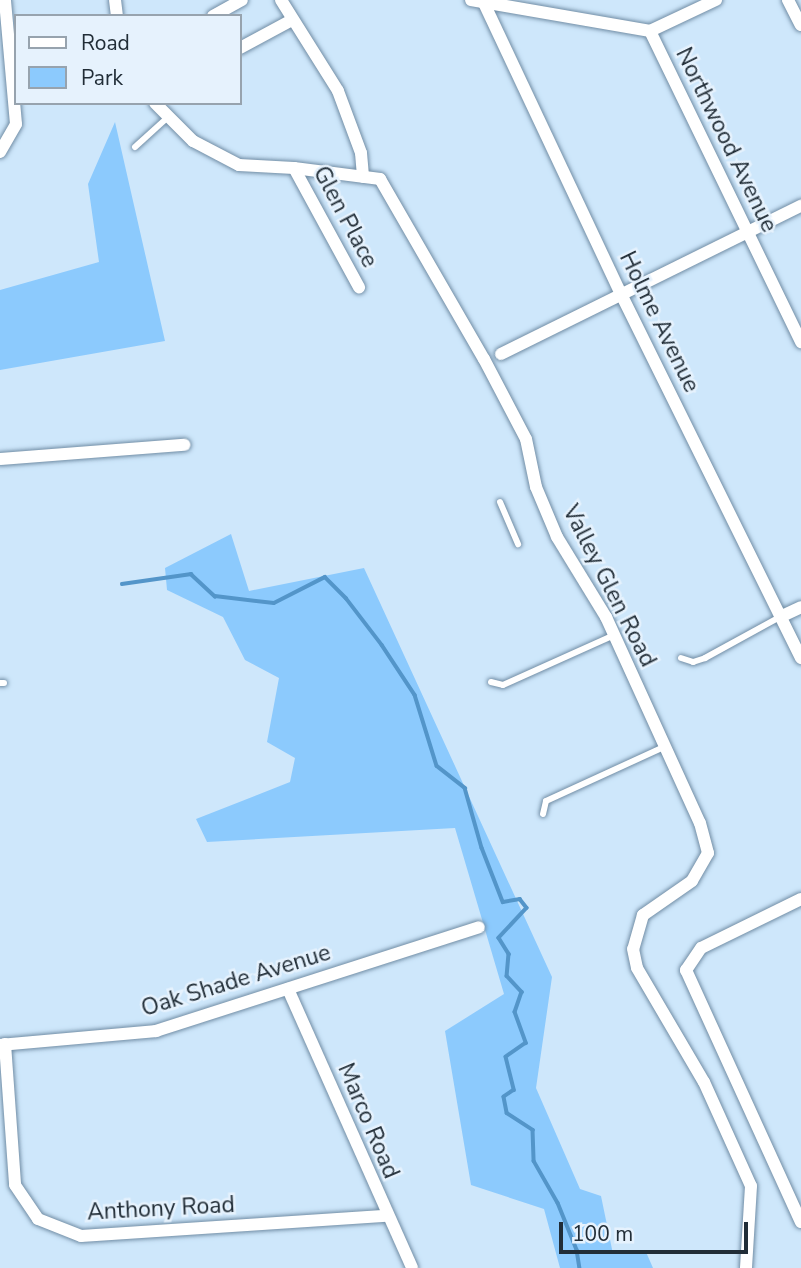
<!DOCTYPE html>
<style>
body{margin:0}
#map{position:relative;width:801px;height:1268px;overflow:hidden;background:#cee7fb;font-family:"Nunito Sans",sans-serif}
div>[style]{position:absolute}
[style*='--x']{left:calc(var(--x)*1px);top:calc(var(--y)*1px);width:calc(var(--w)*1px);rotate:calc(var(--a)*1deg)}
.green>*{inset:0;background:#8ccafd}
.stream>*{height:3.5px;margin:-1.75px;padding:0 1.75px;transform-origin:1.75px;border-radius:1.75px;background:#5395c9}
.roads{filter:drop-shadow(0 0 2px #718da5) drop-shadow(0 0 2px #718da5)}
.service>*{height:6px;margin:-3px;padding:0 3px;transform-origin:3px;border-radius:3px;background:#fff}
.minor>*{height:12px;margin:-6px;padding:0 6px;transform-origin:6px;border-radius:6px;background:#fff}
span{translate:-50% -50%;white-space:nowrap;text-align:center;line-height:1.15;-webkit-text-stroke:5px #e6f2fd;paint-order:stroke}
.street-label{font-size:23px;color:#212d37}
.legend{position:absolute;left:14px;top:14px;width:228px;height:91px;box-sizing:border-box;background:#e6f2fd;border:2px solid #97a3ae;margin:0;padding:9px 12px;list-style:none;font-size:21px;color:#212d37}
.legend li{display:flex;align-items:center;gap:14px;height:35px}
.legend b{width:35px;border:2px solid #97a3ae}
.scale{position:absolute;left:559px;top:1222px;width:189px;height:32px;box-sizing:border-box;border:4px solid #212d37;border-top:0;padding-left:9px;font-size:21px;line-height:24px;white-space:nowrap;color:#212d37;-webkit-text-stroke:5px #e6f2fd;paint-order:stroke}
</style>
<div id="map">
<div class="green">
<div style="clip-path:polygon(115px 122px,165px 341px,0 370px,0 290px,99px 262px,88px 184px)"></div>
<div style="clip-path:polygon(231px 534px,249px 591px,364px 568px,552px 977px,536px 1088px,580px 1189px,601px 1196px,613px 1254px,646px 1252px,653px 1268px,560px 1268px,544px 1209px,471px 1185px,445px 1031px,504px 994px,455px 828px,207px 842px,196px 819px,290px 782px,295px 758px,267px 742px,279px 678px,245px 660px,223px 617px,167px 590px,165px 568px)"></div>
</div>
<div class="stream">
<div style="--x:122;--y:584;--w:70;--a:-8.2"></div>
<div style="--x:191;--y:574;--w:33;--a:43"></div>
<div style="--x:215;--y:596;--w:59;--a:6.8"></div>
<div style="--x:274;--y:603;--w:57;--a:-27"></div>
<div style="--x:325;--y:577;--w:30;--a:45"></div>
<div style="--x:346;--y:598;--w:59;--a:52.5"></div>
<div style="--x:382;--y:645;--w:60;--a:56.6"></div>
<div style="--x:415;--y:695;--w:74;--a:72.8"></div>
<div style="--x:437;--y:766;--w:36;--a:38"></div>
<div style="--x:465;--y:788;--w:62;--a:74.2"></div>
<div style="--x:482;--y:848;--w:58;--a:68.7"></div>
<div style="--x:503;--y:902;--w:17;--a:-10"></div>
<div style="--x:520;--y:899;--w:11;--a:52"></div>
<div style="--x:527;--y:908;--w:41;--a:133"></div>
<div style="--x:499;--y:938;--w:19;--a:58"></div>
<div style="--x:509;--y:954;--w:22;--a:95"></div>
<div style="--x:507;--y:976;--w:22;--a:47"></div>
<div style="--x:522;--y:992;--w:21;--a:109"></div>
<div style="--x:515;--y:1012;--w:33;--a:70"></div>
<div style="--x:526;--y:1043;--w:24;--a:145"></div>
<div style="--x:506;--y:1057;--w:34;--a:76"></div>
<div style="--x:514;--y:1090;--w:12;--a:145"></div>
<div style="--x:504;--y:1097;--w:16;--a:79"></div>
<div style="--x:507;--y:1113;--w:31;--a:33"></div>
<div style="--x:533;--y:1130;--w:31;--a:88"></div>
<div style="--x:534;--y:1161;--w:48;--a:60.3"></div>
<div style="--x:558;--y:1203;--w:51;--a:68"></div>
<div style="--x:577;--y:1250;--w:18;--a:81"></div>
</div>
<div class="roads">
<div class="service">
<div style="--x:135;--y:147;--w:43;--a:-42.2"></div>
<div style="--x:500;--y:502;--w:46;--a:66.8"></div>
<div style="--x:681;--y:658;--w:13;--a:18"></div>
<div style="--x:693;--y:662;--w:13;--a:-18"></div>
<div style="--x:705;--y:658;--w:85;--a:-28.7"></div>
<div style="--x:491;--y:682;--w:12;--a:14"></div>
<div style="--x:503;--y:685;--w:122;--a:-24.2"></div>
<div style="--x:0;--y:683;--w:4;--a:0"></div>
<div style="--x:543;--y:814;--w:13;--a:-77"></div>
<div style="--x:546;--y:801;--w:132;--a:-24.6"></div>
</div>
<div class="minor">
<div style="--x:115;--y:0;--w:16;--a:83"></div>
<div style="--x:281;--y:0;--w:107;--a:57.9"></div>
<div style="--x:338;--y:91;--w:66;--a:69.6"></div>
<div style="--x:361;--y:153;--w:24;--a:85"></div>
<div style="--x:471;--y:0;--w:182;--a:9.8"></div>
<div style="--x:650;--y:31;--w:73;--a:-25.2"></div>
<div style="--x:788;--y:0;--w:28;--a:63"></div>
<div style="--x:484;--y:3;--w:324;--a:64.8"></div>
<div style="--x:622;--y:296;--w:404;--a:63.7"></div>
<div style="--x:213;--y:16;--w:33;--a:-29"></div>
<div style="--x:650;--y:31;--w:346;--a:64.1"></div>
<div style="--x:240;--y:48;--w:59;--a:-28.3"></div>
<div style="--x:155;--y:103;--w:54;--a:45"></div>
<div style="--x:193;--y:141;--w:52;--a:27.6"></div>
<div style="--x:239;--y:165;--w:55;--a:3.1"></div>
<div style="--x:294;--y:168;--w:87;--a:7.3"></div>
<div style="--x:380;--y:179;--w:208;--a:60"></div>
<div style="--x:484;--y:359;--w:90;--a:62.3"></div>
<div style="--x:526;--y:439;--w:49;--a:78.2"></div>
<div style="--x:536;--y:487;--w:54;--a:67.2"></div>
<div style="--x:557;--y:537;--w:94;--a:58.5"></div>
<div style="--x:606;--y:617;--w:226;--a:65.5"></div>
<div style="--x:700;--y:823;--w:31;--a:75"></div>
<div style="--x:708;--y:853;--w:32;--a:120"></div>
<div style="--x:692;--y:881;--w:60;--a:145.2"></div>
<div style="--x:643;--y:915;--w:35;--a:106"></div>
<div style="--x:633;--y:949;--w:19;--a:78"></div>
<div style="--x:637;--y:968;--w:132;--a:59.6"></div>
<div style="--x:704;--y:1082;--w:114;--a:65.7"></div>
<div style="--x:751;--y:1186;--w:82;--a:93.5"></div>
<div style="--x:0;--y:152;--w:32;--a:-60"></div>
<div style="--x:16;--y:124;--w:124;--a:-95.1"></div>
<div style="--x:294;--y:168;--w:136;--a:61.4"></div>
<div style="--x:501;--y:354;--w:335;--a:-26.3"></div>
<div style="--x:0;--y:459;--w:185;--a:-4.4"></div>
<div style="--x:780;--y:617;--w:23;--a:-25"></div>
<div style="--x:801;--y:899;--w:111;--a:153.9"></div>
<div style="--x:701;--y:948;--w:27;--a:124"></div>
<div style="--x:686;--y:970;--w:277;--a:65.5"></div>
<div style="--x:288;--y:989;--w:305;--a:66"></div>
<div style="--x:5;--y:1044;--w:141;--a:85.9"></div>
<div style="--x:15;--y:1185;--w:41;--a:55.9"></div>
<div style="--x:38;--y:1219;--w:46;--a:21.6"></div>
<div style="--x:81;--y:1236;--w:306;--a:-3.8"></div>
<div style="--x:0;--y:1045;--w:157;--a:-5.1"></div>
<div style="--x:156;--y:1031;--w:339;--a:-17.8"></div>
</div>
</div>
<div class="street-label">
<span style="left:726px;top:140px;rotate:64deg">Northwood Avenue</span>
<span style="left:345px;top:217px;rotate:62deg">Glen Place</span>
<span style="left:659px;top:322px;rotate:64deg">Holme Avenue</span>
<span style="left:609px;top:586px;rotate:63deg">Valley Glen Road</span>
<span style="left:236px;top:981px;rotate:-17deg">Oak Shade Avenue</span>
<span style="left:368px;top:1121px;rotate:67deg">Marco Road</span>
<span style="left:161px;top:1209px;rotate:-3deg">Anthony Road</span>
</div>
<ul class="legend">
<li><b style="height:9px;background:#fff"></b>Road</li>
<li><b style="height:19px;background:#8ccafd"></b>Park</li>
</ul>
<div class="scale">100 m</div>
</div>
